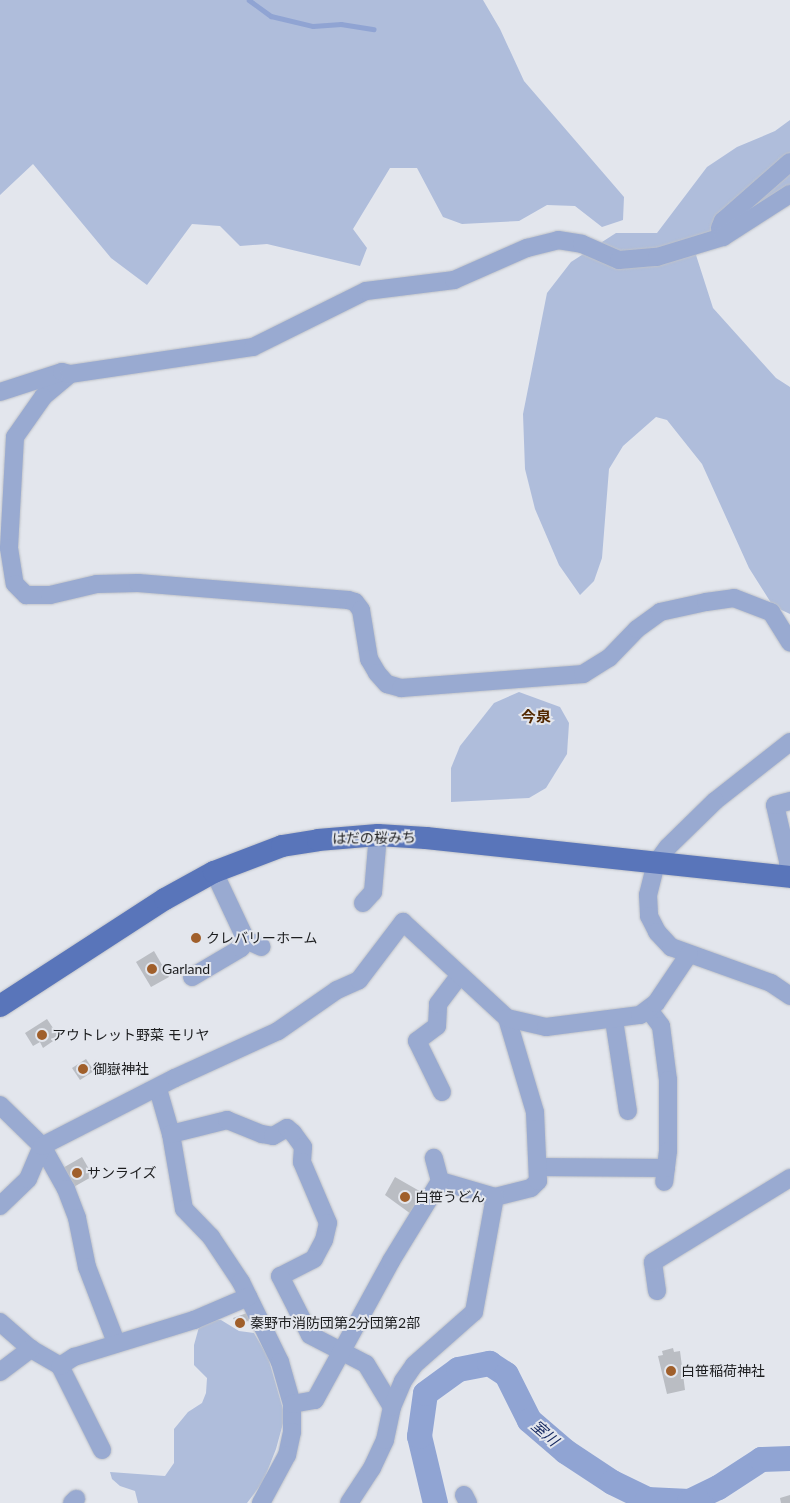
<!DOCTYPE html>
<meta charset="utf-8">
<style>
body{margin:0}
#map{position:relative;width:790px;height:1503px;overflow:hidden;background:#e3e6ed;font-family:Lato,"Noto Sans JP",sans-serif}
div>[style]{position:absolute}
[style*='--x']{left:calc(var(--x)*1px);top:calc(var(--y)*1px);width:calc(var(--w)*1px);rotate:calc(var(--a)*1deg)}
.green>*{inset:0;background:#afbddb}
.stream>*{height:4.5px;margin:-2.25px;padding:0 2.25px;transform-origin:2.25px;border-radius:2.25px;background:#90a4d3}
.river>*{height:25px;margin:-12.5px;padding:0 12.5px;transform-origin:12.5px;border-radius:12.5px;background:#90a4d3}
.building>*{inset:0;background:#babdc3}
.roads{filter:drop-shadow(0 0 1px #bfc2c8) drop-shadow(0 0 1px #bfc2c8)}
.minor>*{height:18px;margin:-9px;padding:0 9px;transform-origin:9px;border-radius:9px;background:#99aad1}
.major>*{height:22px;margin:-11px;padding:0 11px;transform-origin:11px;border-radius:11px;background:#5975ba}
.dots>*{width:14px;height:14px;translate:-50% -50%;box-sizing:border-box;border:2px solid #e3e6ed;border-radius:50%}
span{translate:-50% -50%;white-space:nowrap;text-align:center;line-height:1.15;-webkit-text-stroke:4px #e3e6ed;paint-order:stroke}
.street-label{font-size:14px;color:#1c1d1f}
.poi-label{font-size:14px;color:#1c1d1f}
.left{translate:0 -50%;text-align:left}
.neighbourhood-label{font-size:15px;color:#532800;font-weight:700}
.water-label{font-size:15px;color:#152860;font-style:italic}
</style>
<div id="map">
<div class="green">
<div style="clip-path:polygon(0 0,483px 0,500px 29px,524px 81px,624px 197px,623px 220px,602px 227px,575px 206px,547px 205px,519px 221px,462px 224px,443px 217px,417px 168px,390px 168px,353px 229px,367px 248px,360px 266px,267px 244px,240px 246px,220px 226px,192px 224px,147px 285px,111px 258px,33px 164px,0 195px)"></div>
<div style="clip-path:polygon(790px 120px,790px 202px,747px 213px,696px 255px,713px 308px,776px 378px,790px 387px,790px 614px,773px 606px,749px 568px,702px 464px,667px 420px,656px 417px,623px 446px,609px 469px,602px 558px,594px 581px,580px 595px,559px 565px,535px 509px,525px 469px,523px 414px,547px 293px,571px 262px,616px 233px,657px 233px,707px 167px,737px 147px,775px 131px)"></div>
<div style="clip-path:polygon(519px 692px,560px 707px,569px 723px,567px 754px,546px 788px,529px 798px,451px 802px,451px 768px,460px 746px,494px 703px)"></div>
<div style="clip-path:polygon(210px 1320px,221px 1320px,239px 1331px,254px 1333px,268px 1357px,285px 1416px,276px 1449px,263px 1482px,247px 1503px,138px 1503px,135px 1491px,120px 1486px,112px 1479px,110px 1472px,165px 1476px,174px 1463px,174px 1429px,188px 1412px,202px 1403px,206px 1393px,207px 1378px,194px 1365px,194px 1345px,199px 1327px)"></div>
</div>
<div class="stream">
<div style="--x:249;--y:0;--w:27;--a:36"></div>
<div style="--x:271;--y:16;--w:43;--a:13.4"></div>
<div style="--x:313;--y:26;--w:28;--a:-4"></div>
<div style="--x:341;--y:24;--w:33;--a:9"></div>
</div>
<div class="river">
<div style="--x:435;--y:1503;--w:69;--a:-103.4"></div>
<div style="--x:419;--y:1436;--w:43;--a:-82.1"></div>
<div style="--x:425;--y:1393;--w:41;--a:-36"></div>
<div style="--x:458;--y:1369;--w:32;--a:-11"></div>
<div style="--x:489;--y:1363;--w:20;--a:33"></div>
<div style="--x:506;--y:1374;--w:51;--a:63.4"></div>
<div style="--x:529;--y:1420;--w:48;--a:40.7"></div>
<div style="--x:565;--y:1451;--w:56;--a:33.4"></div>
<div style="--x:612;--y:1482;--w:39;--a:26"></div>
<div style="--x:647;--y:1499;--w:42;--a:2.7"></div>
<div style="--x:689;--y:1501;--w:32;--a:-26"></div>
<div style="--x:718;--y:1487;--w:51;--a:-33.1"></div>
<div style="--x:761;--y:1459;--w:29;--a:-2"></div>
</div>
<div class="building">
<div style="clip-path:polygon(154px 951px,169px 977px,151px 987px,136px 962px)"></div>
<div style="clip-path:polygon(47px 1019px,59px 1037px,43px 1048px,40px 1042px,33px 1046px,25px 1033px)"></div>
<div style="clip-path:polygon(86px 1059px,94px 1071px,80px 1080px,72px 1068px)"></div>
<div style="clip-path:polygon(82px 1157px,93px 1176px,72px 1188px,61px 1169px)"></div>
<div style="clip-path:polygon(395px 1177px,423px 1193px,411px 1214px,385px 1195px)"></div>
<div style="clip-path:polygon(247px 1313px,251px 1319px,238px 1327px,233px 1318px)"></div>
<div style="clip-path:polygon(673px 1348px,674px 1352px,680px 1351px,685px 1390px,667px 1394px,658px 1356px,663px 1355px,662px 1351px)"></div>
<div style="clip-path:polygon(790px 1495px,790px 1503px,781px 1503px,780px 1498px)"></div>
</div>
<div class="roads">
<div class="minor">
<div style="--x:723;--y:237;--w:9;--a:-108"></div>
<div style="--x:720;--y:228;--w:8;--a:-67"></div>
<div style="--x:723;--y:221;--w:89;--a:-41.4"></div>
<div style="--x:70;--y:374;--w:35;--a:140"></div>
<div style="--x:43;--y:397;--w:49;--a:125"></div>
<div style="--x:15;--y:437;--w:111;--a:93.1"></div>
<div style="--x:9;--y:548;--w:36;--a:81"></div>
<div style="--x:15;--y:584;--w:16;--a:45"></div>
<div style="--x:26;--y:595;--w:24;--a:0"></div>
<div style="--x:50;--y:595;--w:48;--a:-13.2"></div>
<div style="--x:97;--y:584;--w:41;--a:-1.4"></div>
<div style="--x:138;--y:583;--w:211;--a:4.6"></div>
<div style="--x:348;--y:600;--w:7;--a:16"></div>
<div style="--x:355;--y:602;--w:10;--a:53"></div>
<div style="--x:361;--y:610;--w:50;--a:80.7"></div>
<div style="--x:369;--y:659;--w:16;--a:60"></div>
<div style="--x:377;--y:673;--w:15;--a:48"></div>
<div style="--x:387;--y:684;--w:15;--a:16"></div>
<div style="--x:401;--y:688;--w:183;--a:-4.4"></div>
<div style="--x:583;--y:674;--w:31;--a:-32"></div>
<div style="--x:609;--y:658;--w:40;--a:-46"></div>
<div style="--x:637;--y:629;--w:29;--a:-36"></div>
<div style="--x:660;--y:612;--w:47;--a:-12.3"></div>
<div style="--x:706;--y:602;--w:28;--a:-8"></div>
<div style="--x:734;--y:598;--w:40;--a:21"></div>
<div style="--x:771;--y:612;--w:36;--a:58"></div>
<div style="--x:0;--y:392;--w:65;--a:-17.9"></div>
<div style="--x:62;--y:372;--w:8;--a:14"></div>
<div style="--x:70;--y:374;--w:185;--a:-8.4"></div>
<div style="--x:253;--y:347;--w:126;--a:-26.4"></div>
<div style="--x:366;--y:291;--w:89;--a:-7.1"></div>
<div style="--x:454;--y:280;--w:80;--a:-23.7"></div>
<div style="--x:527;--y:248;--w:32;--a:-14"></div>
<div style="--x:558;--y:240;--w:24;--a:9"></div>
<div style="--x:582;--y:244;--w:40;--a:23.4"></div>
<div style="--x:619;--y:260;--w:38;--a:-5"></div>
<div style="--x:657;--y:257;--w:69;--a:-16.9"></div>
<div style="--x:723;--y:237;--w:80;--a:-32.7"></div>
<div style="--x:790;--y:742;--w:95;--a:141.8"></div>
<div style="--x:715;--y:801;--w:66;--a:135.6"></div>
<div style="--x:668;--y:847;--w:20;--a:127"></div>
<div style="--x:656;--y:863;--w:33;--a:104"></div>
<div style="--x:648;--y:895;--w:21;--a:87"></div>
<div style="--x:649;--y:916;--w:18;--a:63"></div>
<div style="--x:657;--y:932;--w:21;--a:47"></div>
<div style="--x:671;--y:947;--w:106;--a:19.8"></div>
<div style="--x:771;--y:983;--w:23;--a:34"></div>
<div style="--x:214;--y:872;--w:75;--a:64.8"></div>
<div style="--x:246;--y:940;--w:17;--a:24"></div>
<div style="--x:788;--y:877;--w:16;--a:-90"></div>
<div style="--x:788;--y:861;--w:57;--a:-103.1"></div>
<div style="--x:775;--y:805;--w:16;--a:-15"></div>
<div style="--x:363;--y:903;--w:15;--a:-48"></div>
<div style="--x:373;--y:892;--w:57;--a:-85"></div>
<div style="--x:192;--y:977;--w:57;--a:-30.6"></div>
<div style="--x:241;--y:948;--w:9;--a:-58"></div>
<div style="--x:649;--y:1010;--w:20;--a:53"></div>
<div style="--x:661;--y:1026;--w:54;--a:82.6"></div>
<div style="--x:668;--y:1080;--w:71;--a:90"></div>
<div style="--x:668;--y:1151;--w:31;--a:97"></div>
<div style="--x:614;--y:1020;--w:92;--a:81.3"></div>
<div style="--x:158;--y:1089;--w:47;--a:73.9"></div>
<div style="--x:171;--y:1134;--w:76;--a:80.2"></div>
<div style="--x:184;--y:1209;--w:39;--a:46"></div>
<div style="--x:211;--y:1237;--w:54;--a:56.3"></div>
<div style="--x:241;--y:1282;--w:89;--a:64"></div>
<div style="--x:280;--y:1362;--w:44;--a:74.1"></div>
<div style="--x:292;--y:1404;--w:28;--a:90"></div>
<div style="--x:292;--y:1432;--w:24;--a:102"></div>
<div style="--x:287;--y:1455;--w:55;--a:118.4"></div>
<div style="--x:442;--y:1092;--w:57;--a:-116.1"></div>
<div style="--x:417;--y:1041;--w:25;--a:-37"></div>
<div style="--x:437;--y:1026;--w:22;--a:-87"></div>
<div style="--x:438;--y:1004;--w:36;--a:-53"></div>
<div style="--x:0;--y:1105;--w:59;--a:44.3"></div>
<div style="--x:42;--y:1146;--w:49;--a:60.8"></div>
<div style="--x:66;--y:1189;--w:31;--a:69"></div>
<div style="--x:77;--y:1218;--w:50;--a:78.5"></div>
<div style="--x:87;--y:1267;--w:80;--a:68.9"></div>
<div style="--x:171;--y:1134;--w:58;--a:-14"></div>
<div style="--x:227;--y:1120;--w:38;--a:22"></div>
<div style="--x:262;--y:1134;--w:11;--a:10"></div>
<div style="--x:273;--y:1136;--w:16;--a:-30"></div>
<div style="--x:287;--y:1128;--w:8;--a:40"></div>
<div style="--x:293;--y:1133;--w:17;--a:54"></div>
<div style="--x:303;--y:1147;--w:15;--a:94"></div>
<div style="--x:302;--y:1162;--w:66;--a:66.9"></div>
<div style="--x:328;--y:1223;--w:17;--a:103"></div>
<div style="--x:324;--y:1240;--w:21;--a:118"></div>
<div style="--x:314;--y:1259;--w:38;--a:153"></div>
<div style="--x:280;--y:1276;--w:66;--a:63"></div>
<div style="--x:310;--y:1335;--w:63;--a:27.4"></div>
<div style="--x:366;--y:1364;--w:50;--a:58.8"></div>
<div style="--x:538;--y:1167;--w:128;--a:0.4"></div>
<div style="--x:440;--y:1181;--w:57;--a:16.2"></div>
<div style="--x:495;--y:1197;--w:37;--a:-14"></div>
<div style="--x:531;--y:1188;--w:10;--a:-45"></div>
<div style="--x:538;--y:1181;--w:69;--a:-92.5"></div>
<div style="--x:535;--y:1112;--w:98;--a:-106.6"></div>
<div style="--x:0;--y:1206;--w:39;--a:-44"></div>
<div style="--x:28;--y:1179;--w:36;--a:-67"></div>
<div style="--x:42;--y:1146;--w:149;--a:-27.1"></div>
<div style="--x:175;--y:1078;--w:113;--a:-24.5"></div>
<div style="--x:278;--y:1031;--w:72;--a:-34.8"></div>
<div style="--x:337;--y:990;--w:24;--a:-24"></div>
<div style="--x:359;--y:980;--w:73;--a:-52.8"></div>
<div style="--x:403;--y:922;--w:142;--a:42.7"></div>
<div style="--x:507;--y:1018;--w:40;--a:13"></div>
<div style="--x:546;--y:1027;--w:95;--a:-7.3"></div>
<div style="--x:640;--y:1015;--w:20;--a:-37"></div>
<div style="--x:656;--y:1003;--w:59;--a:-56"></div>
<div style="--x:657;--y:1291;--w:29;--a:-98"></div>
<div style="--x:653;--y:1262;--w:161;--a:-31.5"></div>
<div style="--x:0;--y:1322;--w:41;--a:41.1"></div>
<div style="--x:31;--y:1349;--w:34;--a:30"></div>
<div style="--x:60;--y:1366;--w:94;--a:63.4"></div>
<div style="--x:60;--y:1366;--w:17;--a:-33"></div>
<div style="--x:74;--y:1357;--w:126;--a:-17.1"></div>
<div style="--x:194;--y:1320;--w:59;--a:-23.1"></div>
<div style="--x:0;--y:1372;--w:39;--a:-37"></div>
<div style="--x:292;--y:1404;--w:23;--a:-10"></div>
<div style="--x:315;--y:1400;--w:158;--a:-61.3"></div>
<div style="--x:391;--y:1261;--w:94;--a:-58.5"></div>
<div style="--x:440;--y:1181;--w:24;--a:-105"></div>
<div style="--x:464;--y:1495;--w:9;--a:63"></div>
<div style="--x:72;--y:1503;--w:6;--a:-45"></div>
<div style="--x:349;--y:1503;--w:42;--a:-56.7"></div>
<div style="--x:372;--y:1468;--w:31;--a:-65"></div>
<div style="--x:385;--y:1440;--w:34;--a:-78"></div>
<div style="--x:392;--y:1407;--w:28;--a:-67"></div>
<div style="--x:403;--y:1381;--w:19;--a:-55"></div>
<div style="--x:414;--y:1365;--w:80;--a:-41.5"></div>
<div style="--x:474;--y:1312;--w:117;--a:-79.7"></div>
</div>
<div class="major">
<div style="--x:0;--y:1006;--w:197;--a:-33"></div>
<div style="--x:165;--y:899;--w:56;--a:-28.9"></div>
<div style="--x:214;--y:872;--w:73;--a:-20.9"></div>
<div style="--x:282;--y:846;--w:36;--a:-9"></div>
<div style="--x:318;--y:840;--w:60;--a:-4.8"></div>
<div style="--x:378;--y:835;--w:48;--a:3.6"></div>
<div style="--x:426;--y:838;--w:366;--a:6.1"></div>
</div>
</div>
<div class="dots">
<div style="left:196px;top:938px;background:#a05f2b"></div>
<div style="left:152px;top:969px;background:#a05f2b"></div>
<div style="left:42px;top:1035px;background:#a05f2b"></div>
<div style="left:83px;top:1069px;background:#a05f2b"></div>
<div style="left:77px;top:1173px;background:#a05f2b"></div>
<div style="left:405px;top:1197px;background:#a05f2b"></div>
<div style="left:240px;top:1323px;background:#a05f2b"></div>
<div style="left:671px;top:1371px;background:#a05f2b"></div>
</div>
<div class="street-label">
<span style="left:374px;top:838px;rotate:-1deg">はだの桜みち</span>
</div>
<div class="poi-label">
<span class="left" style="left:206px;top:938px">クレバリーホーム</span>
<span class="left" style="left:162px;top:969px">Garland</span>
<span class="left" style="left:52px;top:1035px">アウトレット野菜 モリヤ</span>
<span class="left" style="left:93px;top:1069px">御嶽神社</span>
<span class="left" style="left:87px;top:1173px">サンライズ</span>
<span class="left" style="left:415px;top:1197px">白笹うどん</span>
<span class="left" style="left:250px;top:1323px">秦野市消防団第2分団第2部</span>
<span class="left" style="left:681px;top:1371px">白笹稲荷神社</span>
</div>
<div class="neighbourhood-label">
<span style="left:536px;top:717px">今泉</span>
</div>
<div class="water-label">
<span style="left:545px;top:1433px;rotate:41deg">室川</span>
</div>
</div>
